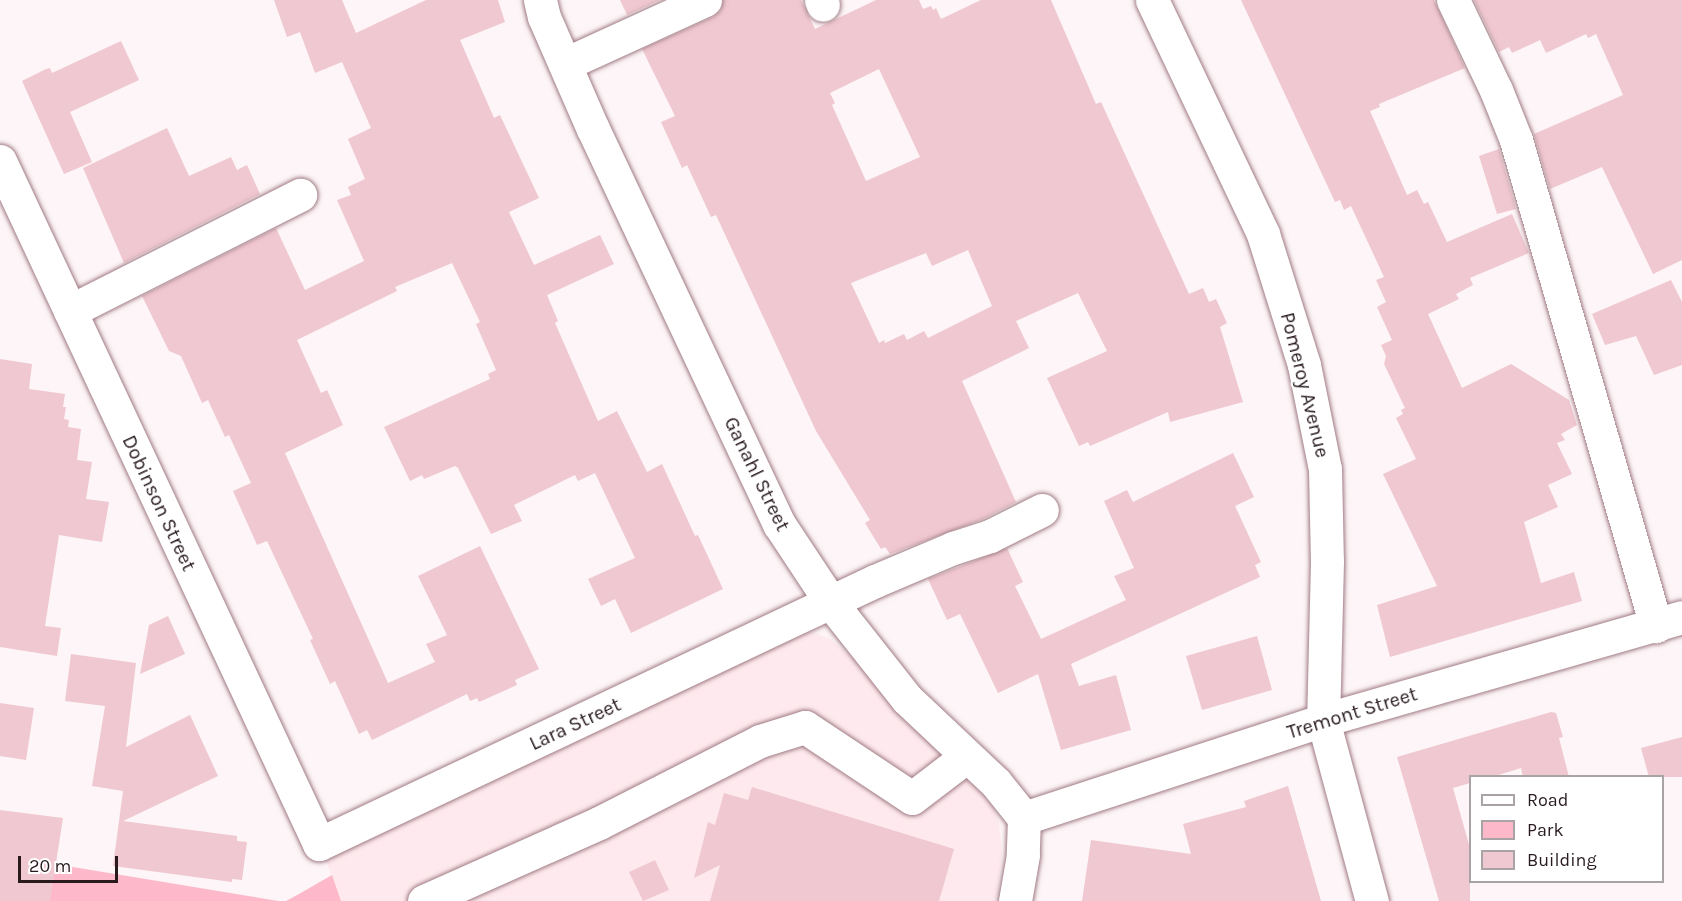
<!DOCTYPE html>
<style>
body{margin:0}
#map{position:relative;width:1682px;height:901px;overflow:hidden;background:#fdf5f7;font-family:Karla,sans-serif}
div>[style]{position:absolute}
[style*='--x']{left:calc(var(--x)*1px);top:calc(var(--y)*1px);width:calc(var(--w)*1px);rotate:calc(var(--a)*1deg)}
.built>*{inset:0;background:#feeaee}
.green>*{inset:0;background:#fdb9c9}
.building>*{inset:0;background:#f0c8d1}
.roads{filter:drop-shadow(0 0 2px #a07b84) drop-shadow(0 0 2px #a07b84)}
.minor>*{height:33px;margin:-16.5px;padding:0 16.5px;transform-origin:16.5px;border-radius:16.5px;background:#fff}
span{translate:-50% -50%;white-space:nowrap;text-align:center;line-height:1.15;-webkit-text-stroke:4.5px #fff;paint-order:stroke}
.street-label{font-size:20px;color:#281a1d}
.legend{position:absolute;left:1469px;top:775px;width:195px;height:108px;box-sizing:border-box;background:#fff;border:2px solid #a9a3a5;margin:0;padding:8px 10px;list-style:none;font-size:18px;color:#281a1d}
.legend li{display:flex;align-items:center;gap:12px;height:30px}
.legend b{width:30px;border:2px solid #a9a3a5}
.scale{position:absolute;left:18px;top:856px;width:100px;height:27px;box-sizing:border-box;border:3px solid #281a1d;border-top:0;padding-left:8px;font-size:18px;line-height:21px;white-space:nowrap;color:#281a1d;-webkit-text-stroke:4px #fff;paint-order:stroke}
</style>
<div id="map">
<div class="built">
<div style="clip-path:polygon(812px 632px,830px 639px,856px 660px,990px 799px,999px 823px,1002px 856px,996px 901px,341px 901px,323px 853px,791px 635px)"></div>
</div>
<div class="green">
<div style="clip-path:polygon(0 855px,278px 901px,0 901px)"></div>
<div style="clip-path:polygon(332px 875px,341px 901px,286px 901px,299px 894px)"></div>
</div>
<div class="building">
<div style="clip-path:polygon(274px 0,342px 0,356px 33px,426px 0,498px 0,505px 22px,460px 40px,494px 118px,500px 115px,539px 198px,509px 212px,534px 265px,600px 235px,614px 264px,547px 295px,558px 321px,555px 323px,598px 421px,617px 411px,647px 472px,662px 464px,695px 536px,698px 535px,723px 589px,631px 633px,615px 599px,601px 606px,588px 579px,635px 558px,595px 473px,578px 481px,575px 475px,514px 505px,522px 521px,491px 534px,458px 468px,455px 466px,424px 479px,422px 475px,410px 481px,384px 427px,490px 379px,488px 374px,496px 370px,476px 324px,480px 322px,452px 263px,395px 287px,397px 291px,297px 340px,321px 393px,327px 390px,343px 425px,285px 453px,388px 683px,435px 662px,426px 644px,447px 635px,418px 576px,480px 546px,539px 669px,515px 680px,517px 685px,479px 702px,477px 698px,470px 701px,467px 694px,372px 740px,367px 730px,359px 734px,335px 681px,330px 684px,310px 640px,313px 639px,267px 541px,257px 545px,233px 491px,251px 483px,229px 435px,225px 437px,208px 400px,202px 403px,181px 356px,169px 351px,142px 296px,276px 228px,305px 290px,364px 261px,337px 200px,351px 195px,348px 187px,365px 179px,348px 139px,371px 128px,342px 62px,315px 73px,300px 32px,287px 37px)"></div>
<div style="clip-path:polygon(620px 0,660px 0,627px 15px)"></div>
<div style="clip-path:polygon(evenodd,723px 0,801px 0,815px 29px,876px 0,919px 0,923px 9px,931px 6px,933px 10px,936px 8px,941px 19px,981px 0,1051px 0,1096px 104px,1101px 102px,1189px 294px,1203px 288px,1209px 302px,1216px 299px,1227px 323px,1220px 327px,1243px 402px,1170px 422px,1168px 412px,1090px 446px,1088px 442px,1079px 446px,1047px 378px,1107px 351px,1078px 293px,1016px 321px,1029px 348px,962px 381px,1016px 502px,983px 519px,890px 554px,885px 547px,881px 549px,865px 523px,870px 520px,816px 431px,716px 215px,711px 217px,687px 165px,682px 168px,661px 122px,675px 116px,642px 49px,713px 17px,721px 10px,723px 0,879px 69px,920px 157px,866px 181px,832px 105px,835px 103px,830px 93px,879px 69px,723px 0,968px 250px,992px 306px,928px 338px,924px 331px,907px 340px,904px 334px,885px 343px,884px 340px,879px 343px,851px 283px,926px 253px,932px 266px,968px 250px)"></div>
<div style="clip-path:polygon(1241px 0,1434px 0,1465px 68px,1379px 104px,1380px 107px,1370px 111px,1407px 195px,1417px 190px,1424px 204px,1428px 202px,1447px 242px,1512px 214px,1529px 253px,1470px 278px,1473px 285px,1456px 294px,1459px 299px,1428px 314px,1462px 388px,1511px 364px,1569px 400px,1577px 425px,1561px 434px,1565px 440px,1557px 443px,1572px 474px,1548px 485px,1558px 507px,1524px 522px,1541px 583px,1574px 572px,1582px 601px,1390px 657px,1377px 605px,1437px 586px,1383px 474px,1416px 459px,1396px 418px,1403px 414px,1401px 410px,1405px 408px,1384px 364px,1386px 356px,1381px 345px,1392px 340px,1377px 307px,1386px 302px,1376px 280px,1384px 277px,1351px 206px,1344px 210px,1340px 200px,1335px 202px)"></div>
<div style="clip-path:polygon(1474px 0,1682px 0,1682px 260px,1653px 274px,1602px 167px,1550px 189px,1534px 134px,1623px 95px,1596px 34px,1588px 38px,1586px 34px,1546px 53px,1540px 40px,1512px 53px,1509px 47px,1499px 52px)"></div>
<div style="clip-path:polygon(121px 41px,139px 80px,70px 112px,92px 162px,64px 174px,22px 81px,46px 69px,50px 68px,52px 73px)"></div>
<div style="clip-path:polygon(167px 128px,189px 176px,231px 157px,237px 170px,247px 165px,260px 194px,124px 263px,83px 168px)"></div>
<div style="clip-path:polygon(1499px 149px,1516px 209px,1497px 214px,1479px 156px)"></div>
<div style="clip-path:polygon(1671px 280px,1682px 302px,1682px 365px,1654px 375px,1636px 336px,1605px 345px,1592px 314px)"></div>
<div style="clip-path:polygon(0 359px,32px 364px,29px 389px,65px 394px,63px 407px,66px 407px,64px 419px,69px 420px,68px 427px,81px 429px,77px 460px,92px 462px,86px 499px,109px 502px,102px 542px,59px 535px,45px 626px,61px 628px,57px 656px,0 647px)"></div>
<div style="clip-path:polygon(1233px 453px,1254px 497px,1235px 506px,1261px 562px,1255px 565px,1260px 577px,1071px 664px,1079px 686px,1116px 675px,1131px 730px,1061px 750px,1038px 674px,998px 693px,960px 614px,947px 620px,928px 579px,1007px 548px,1023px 582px,1015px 586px,1041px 639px,1126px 600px,1114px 576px,1134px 568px,1104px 501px,1127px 490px,1133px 502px)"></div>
<div style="clip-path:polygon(168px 616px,185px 654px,140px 674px,149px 625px)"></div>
<div style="clip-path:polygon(1257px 636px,1272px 690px,1202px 710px,1186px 656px)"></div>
<div style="clip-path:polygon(71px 654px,136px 663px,126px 747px,190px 715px,218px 776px,123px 821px,237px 836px,237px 841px,247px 842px,242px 880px,232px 879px,232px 882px,113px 866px,123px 791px,92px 786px,105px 706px,65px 701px)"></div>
<div style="clip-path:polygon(0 703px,34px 708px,26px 760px,0 756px)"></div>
<div style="clip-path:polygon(1551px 712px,1556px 713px,1563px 737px,1559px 738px,1569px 777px,1523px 777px,1521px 768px,1492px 777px,1470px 777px,1470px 783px,1453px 788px,1470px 848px,1470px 901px,1439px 901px,1397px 757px)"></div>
<div style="clip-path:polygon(1682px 737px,1682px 777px,1649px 777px,1641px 748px)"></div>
<div style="clip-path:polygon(1288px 786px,1321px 901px,1082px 901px,1091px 840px,1191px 854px,1183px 824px,1246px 807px,1244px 801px)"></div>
<div style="clip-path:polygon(752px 787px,954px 849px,939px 901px,710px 901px,720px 865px,694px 878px,708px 822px,715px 825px,724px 793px,748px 800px)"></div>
<div style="clip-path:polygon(0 810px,63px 818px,50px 901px,0 901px)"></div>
<div style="clip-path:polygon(655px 860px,669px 890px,643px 901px,629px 872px)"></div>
</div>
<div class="roads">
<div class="minor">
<div style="--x:540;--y:0;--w:17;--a:77"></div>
<div style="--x:544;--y:17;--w:122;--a:66.4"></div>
<div style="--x:593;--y:129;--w:437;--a:64.8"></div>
<div style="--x:779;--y:524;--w:96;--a:56.5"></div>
<div style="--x:832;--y:604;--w:121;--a:51.7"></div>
<div style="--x:907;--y:699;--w:122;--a:43.3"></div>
<div style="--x:996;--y:783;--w:45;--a:51.3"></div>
<div style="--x:1024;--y:818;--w:37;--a:92"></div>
<div style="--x:1023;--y:855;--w:47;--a:99.9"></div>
<div style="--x:821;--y:0;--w:5;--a:68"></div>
<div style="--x:1152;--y:0;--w:259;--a:64.6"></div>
<div style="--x:1263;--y:234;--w:137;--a:72.6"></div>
<div style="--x:1304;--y:365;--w:106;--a:78.6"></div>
<div style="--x:1325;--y:469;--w:92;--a:88.8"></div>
<div style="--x:1327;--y:561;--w:159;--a:91.4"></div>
<div style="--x:1323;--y:720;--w:188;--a:74.9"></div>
<div style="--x:1453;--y:0;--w:100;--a:64.5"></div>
<div style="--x:1496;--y:90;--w:54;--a:68.2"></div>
<div style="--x:1516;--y:140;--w:506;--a:73.93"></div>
<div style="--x:565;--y:64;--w:154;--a:-24.6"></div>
<div style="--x:0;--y:161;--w:754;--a:64.96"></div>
<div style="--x:319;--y:844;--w:615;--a:-25.32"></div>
<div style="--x:875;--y:581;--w:85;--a:-22.9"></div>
<div style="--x:953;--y:548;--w:39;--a:-18"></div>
<div style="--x:990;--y:536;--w:58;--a:-26.6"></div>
<div style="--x:70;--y:311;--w:258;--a:-26.8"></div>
<div style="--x:1024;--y:818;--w:315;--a:-18.1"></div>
<div style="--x:1323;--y:720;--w:373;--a:-16"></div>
<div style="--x:424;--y:901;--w:192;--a:-24"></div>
<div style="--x:599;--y:823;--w:181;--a:-27"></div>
<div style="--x:760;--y:741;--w:47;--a:-17.3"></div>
<div style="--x:805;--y:727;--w:128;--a:33.6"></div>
<div style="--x:912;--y:798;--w:69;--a:-37.4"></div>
</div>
</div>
<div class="street-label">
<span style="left:1305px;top:385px;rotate:76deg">Pomeroy Avenue</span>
<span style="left:757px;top:474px;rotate:64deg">Ganahl Street</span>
<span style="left:159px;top:503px;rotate:65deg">Dobinson Street</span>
<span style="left:1352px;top:713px;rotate:-17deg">Tremont Street</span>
<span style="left:575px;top:724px;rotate:-25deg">Lara Street</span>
</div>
<ul class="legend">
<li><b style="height:8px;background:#fff"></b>Road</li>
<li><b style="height:16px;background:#fdb9c9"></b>Park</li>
<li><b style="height:16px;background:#f0c8d1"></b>Building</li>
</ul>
<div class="scale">20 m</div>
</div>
